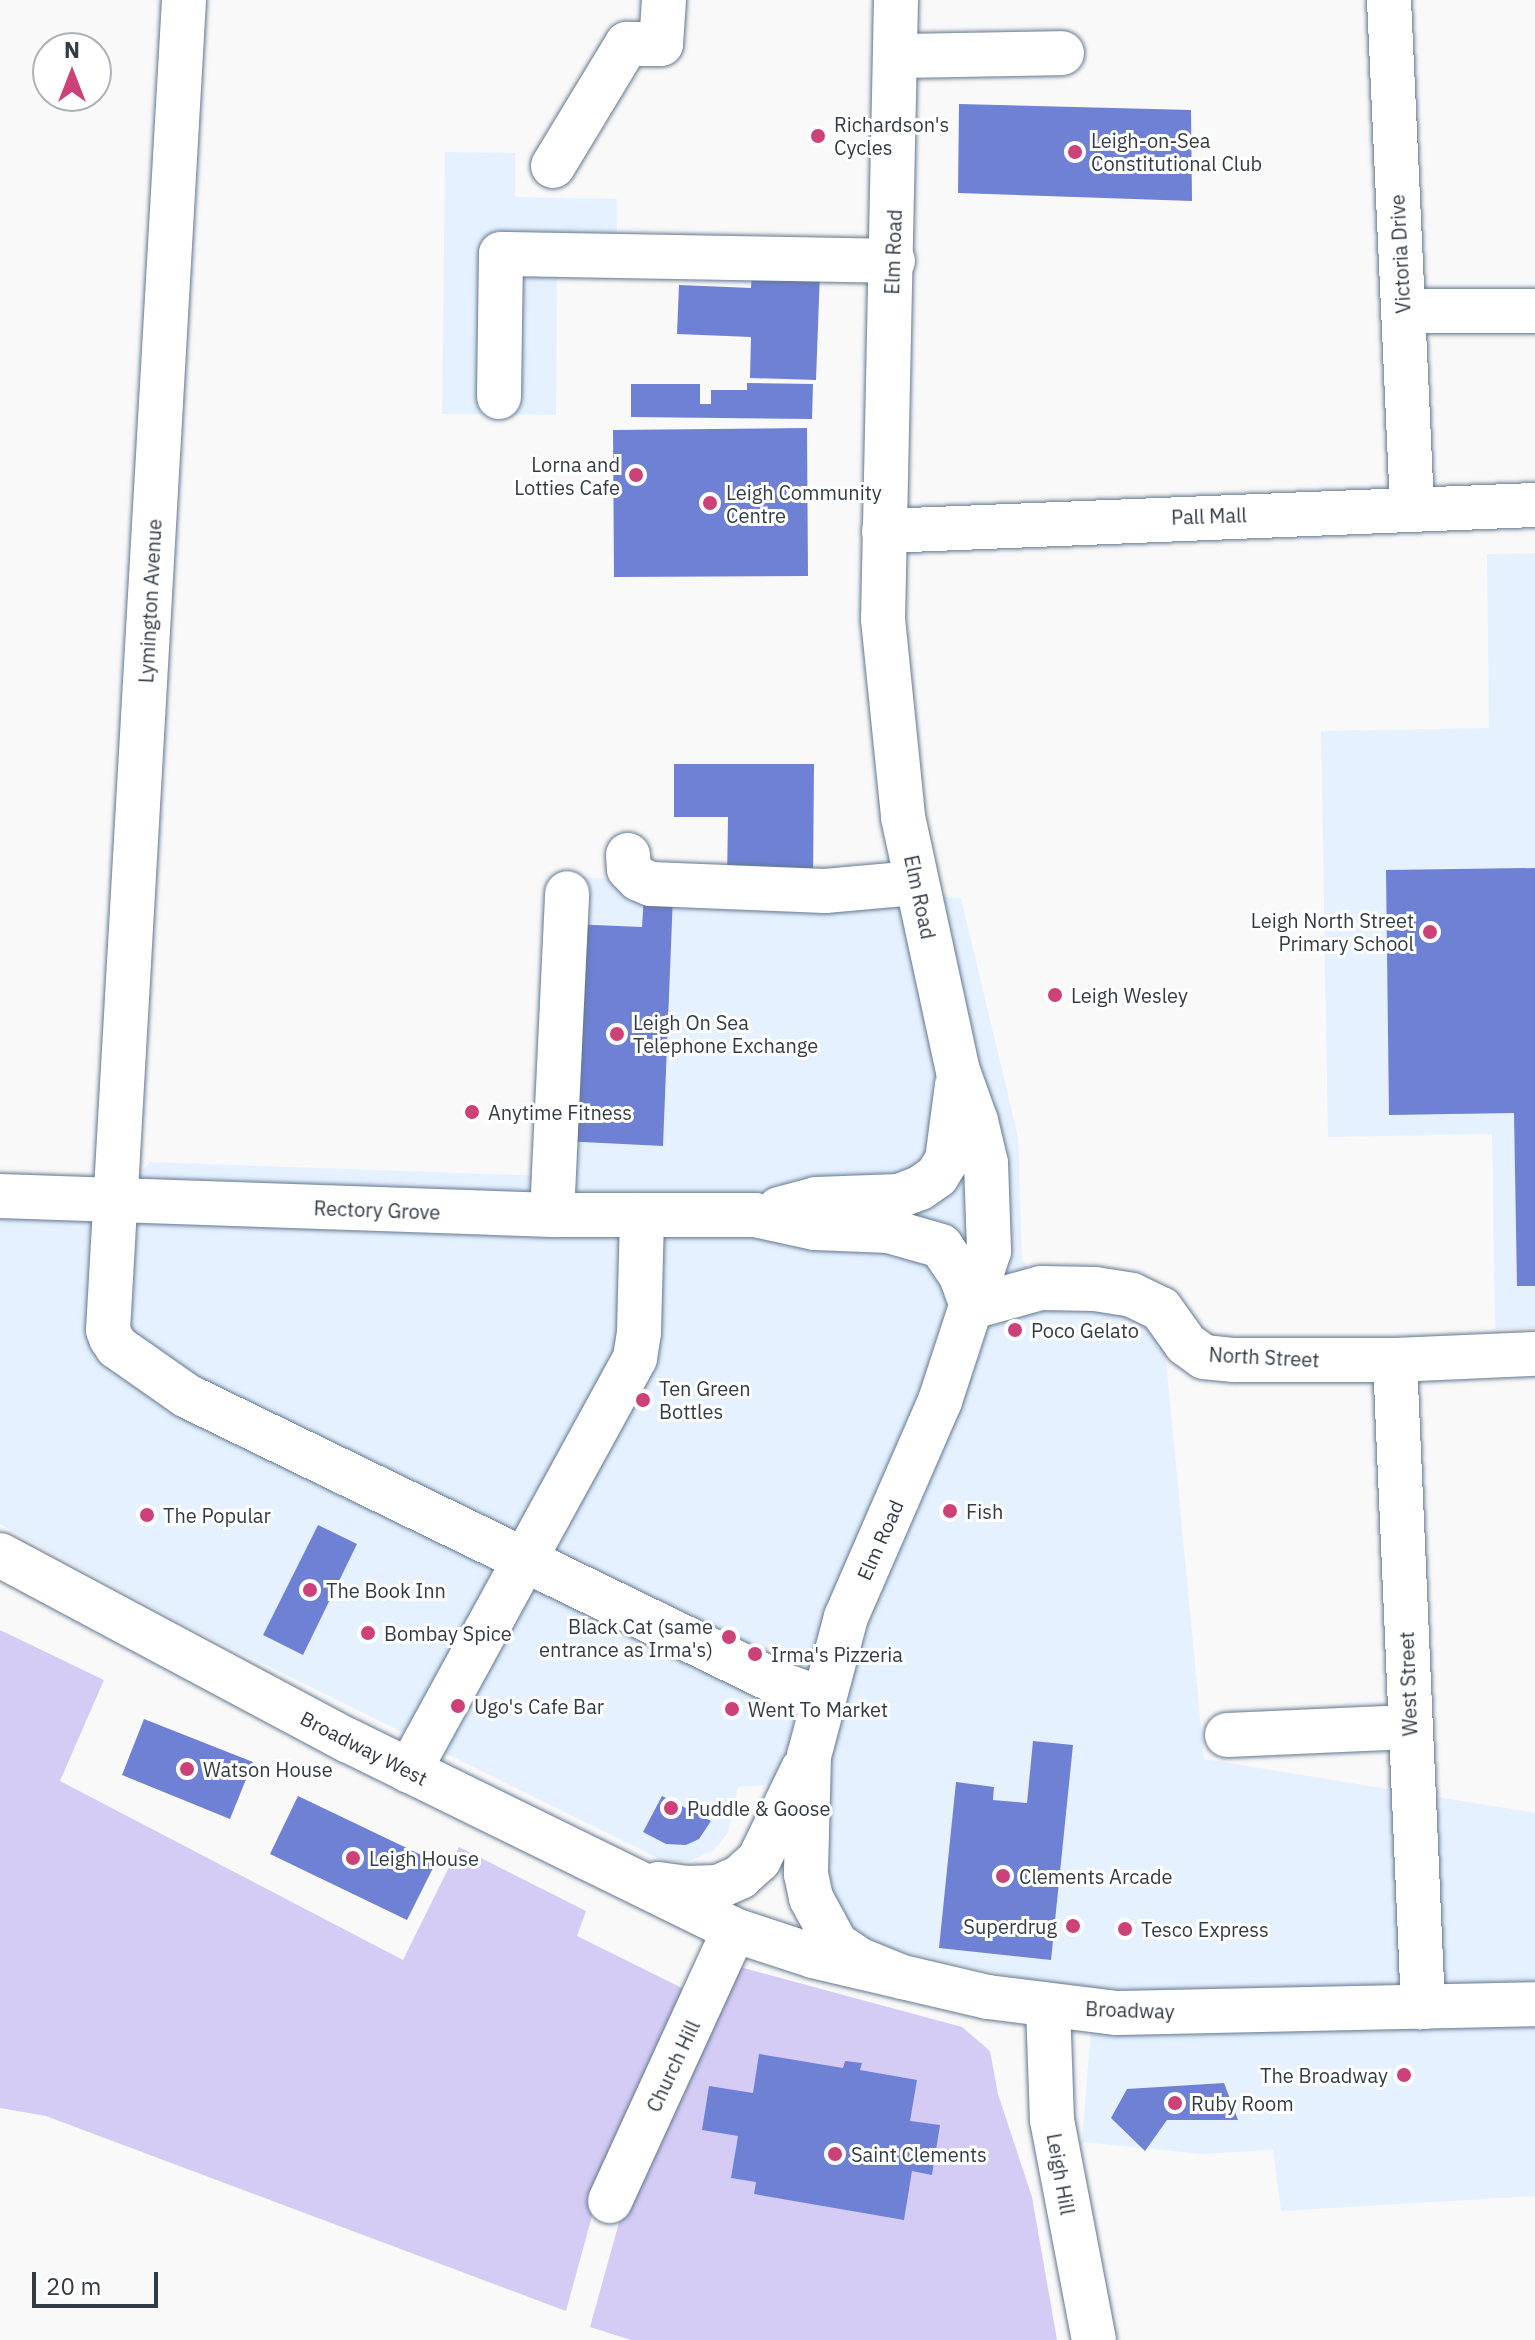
<!DOCTYPE html>
<style>
body{margin:0}
#map{position:relative;width:1535px;height:2340px;overflow:hidden;background:#f9f9f9;font-family:"IBM Plex Sans",sans-serif}
div>[style]{position:absolute}
[style*='--x']{left:calc(var(--x)*1px);top:calc(var(--y)*1px);width:calc(var(--w)*1px);rotate:calc(var(--a)*1deg)}
.built>*{inset:0;background:#e5f1ff}
.green>*{inset:0;background:#d5ccf6}
.building>*{inset:0;background:#6f81d4}
.roads{filter:drop-shadow(0 0 2px #627890) drop-shadow(0 0 2px #627890)}
.minor>*{height:44px;margin:-22px;padding:0 22px;transform-origin:22px;border-radius:22px;background:#fff}
.dots>*{width:22px;height:22px;translate:-50% -50%;box-sizing:border-box;border:4px solid #fff;border-radius:50%}
span{translate:-50% -50%;white-space:nowrap;text-align:center;line-height:1.15;-webkit-text-stroke:6px #fff;paint-order:stroke}
.poi-label{font-size:20px;color:#323c47}
.left{translate:0 -50%;text-align:left}
.right{translate:-100% -50%;text-align:right}
.street-label{font-size:20px;color:#323c47}
.north{position:absolute;left:32px;top:32px;width:80px;height:80px;box-sizing:border-box;background:#fff;border:2px solid #adb1b5;border-radius:50%;rotate:0deg;font-size:22px;font-weight:700;line-height:32px;text-align:center;color:#323c47}
.north::after{content:'';display:block;margin:auto;width:28px;height:36px;background:#cc4178;clip-path:polygon(50% 0,100% 100%,50% 72%,0 100%)}
.scale{position:absolute;left:32px;top:2272px;width:126px;height:36px;box-sizing:border-box;border:4px solid #323c47;border-top:0;padding-left:10px;font-size:24px;line-height:28px;white-space:nowrap;color:#323c47;-webkit-text-stroke:6px #fff;paint-order:stroke}
</style>
<div id="map">
<div class="built">
<div style="clip-path:polygon(445px 152px,515px 153px,515px 197px,617px 199px,617px 274px,557px 274px,556px 415px,442px 414px)"></div>
<div style="clip-path:polygon(1535px 553px,1535px 1328px,1495px 1329px,1492px 1134px,1328px 1137px,1321px 731px,1489px 728px,1487px 554px)"></div>
<div style="clip-path:polygon(559px 876px,961px 898px,1018px 1137px,1022px 1259px,1041px 1288px,1161px 1309px,1204px 1759px,1535px 1813px,1535px 2196px,1281px 2211px,1273px 2150px,1203px 2154px,1082px 2142px,1094px 1989px,1054px 1986px,871px 1944px,818px 1899px,814px 1782px,738px 1787px,728px 1833px,713px 1851px,689px 1861px,664px 1861px,187px 1626px,0 1524px,0 1196px,116px 1203px,150px 1162px,544px 1176px)"></div>
</div>
<div class="green">
<div style="clip-path:polygon(0 1630px,104px 1680px,60px 1781px,403px 1960px,459px 1847px,586px 1911px,577px 1936px,686px 1990px,606px 2165px,566px 2311px,46px 2116px,0 2108px)"></div>
<div style="clip-path:polygon(740px 1967px,962px 2027px,990px 2051px,998px 2094px,1032px 2197px,1057px 2340px,631px 2340px,590px 2327px,628px 2190px)"></div>
</div>
<div class="building">
<div style="clip-path:polygon(959px 104px,1191px 110px,1192px 201px,958px 193px)"></div>
<div style="clip-path:polygon(752px 270px,820px 272px,816px 380px,750px 378px,751px 337px,677px 334px,679px 285px,751px 288px)"></div>
<div style="clip-path:polygon(747px 383px,813px 384px,812px 419px,631px 417px,631px 384px,700px 384px,700px 404px,711px 404px,711px 390px,747px 390px)"></div>
<div style="clip-path:polygon(807px 428px,808px 576px,614px 577px,613px 430px)"></div>
<div style="clip-path:polygon(674px 764px,814px 764px,813px 883px,727px 882px,728px 817px,674px 817px)"></div>
<div style="clip-path:polygon(1535px 868px,1535px 1286px,1517px 1286px,1514px 1113px,1389px 1115px,1386px 870px)"></div>
<div style="clip-path:polygon(644px 895px,673px 896px,663px 1146px,562px 1141px,571px 924px,642px 927px)"></div>
<div style="clip-path:polygon(318px 1525px,357px 1544px,303px 1655px,263px 1635px)"></div>
<div style="clip-path:polygon(144px 1719px,253px 1762px,230px 1819px,122px 1775px)"></div>
<div style="clip-path:polygon(1033px 1741px,1073px 1745px,1051px 1960px,939px 1948px,956px 1782px,994px 1787px,993px 1800px,1027px 1803px)"></div>
<div style="clip-path:polygon(298px 1796px,436px 1862px,407px 1920px,270px 1854px)"></div>
<div style="clip-path:polygon(662px 1796px,711px 1821px,699px 1839px,686px 1845px,666px 1844px,643px 1832px)"></div>
<div style="clip-path:polygon(759px 2054px,843px 2068px,845px 2061px,862px 2063px,860px 2070px,917px 2080px,910px 2121px,940px 2125px,932px 2175px,912px 2171px,904px 2220px,754px 2194px,756px 2182px,731px 2178px,738px 2136px,702px 2130px,709px 2086px,753px 2093px)"></div>
<div style="clip-path:polygon(1224px 2083px,1238px 2120px,1167px 2120px,1145px 2151px,1111px 2118px,1127px 2089px)"></div>
</div>
<div class="roads">
<div class="minor">
<div style="--x:184;--y:0;--w:1332;--a:93.27"></div>
<div style="--x:108;--y:1330;--w:9;--a:69"></div>
<div style="--x:111;--y:1338;--w:11;--a:56"></div>
<div style="--x:117;--y:1347;--w:85;--a:35"></div>
<div style="--x:187;--y:1396;--w:659;--a:25.9"></div>
<div style="--x:780;--y:1684;--w:45;--a:19.7"></div>
<div style="--x:896;--y:0;--w:619;--a:91.2"></div>
<div style="--x:883;--y:619;--w:199;--a:84.2"></div>
<div style="--x:903;--y:817;--w:260;--a:77.8"></div>
<div style="--x:958;--y:1071;--w:53;--a:70.2"></div>
<div style="--x:976;--y:1121;--w:43;--a:76.6"></div>
<div style="--x:986;--y:1163;--w:88;--a:88"></div>
<div style="--x:989;--y:1251;--w:158;--a:108.1"></div>
<div style="--x:940;--y:1401;--w:236;--a:113.5"></div>
<div style="--x:846;--y:1617;--w:144;--a:104.9"></div>
<div style="--x:809;--y:1756;--w:118;--a:91.5"></div>
<div style="--x:806;--y:1874;--w:25;--a:78"></div>
<div style="--x:811;--y:1898;--w:52;--a:61.5"></div>
<div style="--x:836;--y:1944;--w:29;--a:34"></div>
<div style="--x:860;--y:1960;--w:45;--a:22"></div>
<div style="--x:1389;--y:0;--w:508;--a:87.4"></div>
<div style="--x:896;--y:56;--w:166;--a:-1"></div>
<div style="--x:553;--y:166;--w:143;--a:-58.8"></div>
<div style="--x:627;--y:44;--w:34;--a:0"></div>
<div style="--x:661;--y:44;--w:44;--a:-86.1"></div>
<div style="--x:1403;--y:311;--w:132;--a:0"></div>
<div style="--x:499;--y:397;--w:143;--a:-89.2"></div>
<div style="--x:501;--y:254;--w:392;--a:1"></div>
<div style="--x:884;--y:531;--w:652;--a:-2.29"></div>
<div style="--x:628;--y:855;--w:14;--a:86"></div>
<div style="--x:629;--y:869;--w:14;--a:45"></div>
<div style="--x:639;--y:879;--w:13;--a:23"></div>
<div style="--x:651;--y:884;--w:174;--a:2.3"></div>
<div style="--x:825;--y:891;--w:90;--a:-5.1"></div>
<div style="--x:0;--y:1196;--w:552;--a:1.97"></div>
<div style="--x:552;--y:1215;--w:203;--a:0"></div>
<div style="--x:755;--y:1215;--w:61;--a:12.2"></div>
<div style="--x:815;--y:1228;--w:74;--a:2.3"></div>
<div style="--x:889;--y:1231;--w:54;--a:16.1"></div>
<div style="--x:941;--y:1246;--w:36;--a:56"></div>
<div style="--x:961;--y:1276;--w:33;--a:70"></div>
<div style="--x:779;--y:1209;--w:38;--a:-15"></div>
<div style="--x:816;--y:1199;--w:83;--a:-2.1"></div>
<div style="--x:899;--y:1196;--w:22;--a:-21"></div>
<div style="--x:920;--y:1188;--w:21;--a:-35"></div>
<div style="--x:937;--y:1176;--w:19;--a:-58"></div>
<div style="--x:947;--y:1160;--w:76;--a:-82.4"></div>
<div style="--x:552;--y:1215;--w:322;--a:-87.3"></div>
<div style="--x:972;--y:1307;--w:72;--a:-15.4"></div>
<div style="--x:1041;--y:1288;--w:54;--a:1.1"></div>
<div style="--x:1095;--y:1289;--w:37;--a:9"></div>
<div style="--x:1132;--y:1295;--w:32;--a:26"></div>
<div style="--x:1161;--y:1309;--w:43;--a:54.5"></div>
<div style="--x:1186;--y:1344;--w:22;--a:36"></div>
<div style="--x:1204;--y:1357;--w:31;--a:6"></div>
<div style="--x:1235;--y:1360;--w:160;--a:0"></div>
<div style="--x:1395;--y:1360;--w:140;--a:-2.5"></div>
<div style="--x:1395;--y:1360;--w:648;--a:87.52"></div>
<div style="--x:0;--y:1555;--w:395;--a:28.1"></div>
<div style="--x:349;--y:1741;--w:429;--a:26.1"></div>
<div style="--x:734;--y:1930;--w:83;--a:18.2"></div>
<div style="--x:813;--y:1956;--w:180;--a:13.2"></div>
<div style="--x:988;--y:1997;--w:130;--a:7.1"></div>
<div style="--x:1117;--y:2013;--w:418;--a:-1.2"></div>
<div style="--x:1227;--y:1735;--w:183;--a:-2.5"></div>
<div style="--x:409;--y:1771;--w:471;--a:-61.3"></div>
<div style="--x:635;--y:1358;--w:26;--a:-81"></div>
<div style="--x:639;--y:1332;--w:117;--a:-88.5"></div>
<div style="--x:658;--y:1884;--w:28;--a:8"></div>
<div style="--x:686;--y:1888;--w:32;--a:-2"></div>
<div style="--x:718;--y:1887;--w:24;--a:-24"></div>
<div style="--x:740;--y:1877;--w:25;--a:-42"></div>
<div style="--x:759;--y:1860;--w:101;--a:-64.2"></div>
<div style="--x:1048;--y:2006;--w:114;--a:88"></div>
<div style="--x:1052;--y:2120;--w:224;--a:79.2"></div>
<div style="--x:610;--y:2201;--w:298;--a:-65.4"></div>
</div>
</div>
<div class="dots">
<div style="left:818px;top:136px;background:#cc4178"></div>
<div style="left:1075px;top:152px;background:#cc4178"></div>
<div style="left:636px;top:475px;background:#cc4178"></div>
<div style="left:710px;top:503px;background:#cc4178"></div>
<div style="left:1430px;top:932px;background:#cc4178"></div>
<div style="left:1055px;top:995px;background:#cc4178"></div>
<div style="left:617px;top:1034px;background:#cc4178"></div>
<div style="left:472px;top:1112px;background:#cc4178"></div>
<div style="left:1015px;top:1330px;background:#cc4178"></div>
<div style="left:643px;top:1400px;background:#cc4178"></div>
<div style="left:950px;top:1511px;background:#cc4178"></div>
<div style="left:147px;top:1515px;background:#cc4178"></div>
<div style="left:310px;top:1590px;background:#cc4178"></div>
<div style="left:368px;top:1633px;background:#cc4178"></div>
<div style="left:729px;top:1637px;background:#cc4178"></div>
<div style="left:755px;top:1654px;background:#cc4178"></div>
<div style="left:458px;top:1706px;background:#cc4178"></div>
<div style="left:732px;top:1709px;background:#cc4178"></div>
<div style="left:187px;top:1769px;background:#cc4178"></div>
<div style="left:671px;top:1808px;background:#cc4178"></div>
<div style="left:353px;top:1858px;background:#cc4178"></div>
<div style="left:1003px;top:1876px;background:#cc4178"></div>
<div style="left:1073px;top:1926px;background:#cc4178"></div>
<div style="left:1125px;top:1929px;background:#cc4178"></div>
<div style="left:1404px;top:2075px;background:#cc4178"></div>
<div style="left:1175px;top:2103px;background:#cc4178"></div>
<div style="left:835px;top:2154px;background:#cc4178"></div>
</div>
<div class="poi-label">
<span class="left" style="left:834px;top:136px">Richardson's<br>Cycles</span>
<span class="left" style="left:1091px;top:152px">Leigh-on-Sea<br>Constitutional Club</span>
<span class="right" style="left:620px;top:476px">Lorna and<br>Lotties Cafe</span>
<span class="left" style="left:726px;top:504px">Leigh Community<br>Centre</span>
<span class="right" style="left:1414px;top:932px">Leigh North Street<br>Primary School</span>
<span class="left" style="left:1071px;top:995px">Leigh Wesley</span>
<span class="left" style="left:633px;top:1034px">Leigh On Sea<br>Telephone Exchange</span>
<span class="left" style="left:488px;top:1112px">Anytime Fitness</span>
<span class="left" style="left:1031px;top:1330px">Poco Gelato</span>
<span class="left" style="left:659px;top:1400px">Ten Green<br>Bottles</span>
<span class="left" style="left:966px;top:1511px">Fish</span>
<span class="left" style="left:163px;top:1515px">The Popular</span>
<span class="left" style="left:326px;top:1590px">The Book Inn</span>
<span class="right" style="left:713px;top:1638px">Black Cat (same<br>entrance as Irma's)</span>
<span class="left" style="left:384px;top:1633px">Bombay Spice</span>
<span class="left" style="left:771px;top:1654px">Irma's Pizzeria</span>
<span class="left" style="left:474px;top:1706px">Ugo's Cafe Bar</span>
<span class="left" style="left:748px;top:1709px">Went To Market</span>
<span class="left" style="left:203px;top:1769px">Watson House</span>
<span class="left" style="left:687px;top:1808px">Puddle &amp; Goose</span>
<span class="left" style="left:369px;top:1858px">Leigh House</span>
<span class="left" style="left:1019px;top:1876px">Clements Arcade</span>
<span class="right" style="left:1057px;top:1926px">Superdrug</span>
<span class="left" style="left:1141px;top:1929px">Tesco Express</span>
<span class="right" style="left:1388px;top:2075px">The Broadway</span>
<span class="left" style="left:1191px;top:2103px">Ruby Room</span>
<span class="left" style="left:851px;top:2154px">Saint Clements</span>
</div>
<div class="street-label">
<span style="left:893px;top:252px;rotate:-88deg">Elm Road</span>
<span style="left:1400px;top:254px;rotate:-93deg">Victoria Drive</span>
<span style="left:1209px;top:516px;rotate:-2deg">Pall Mall</span>
<span style="left:150px;top:601px;rotate:-87deg">Lymington Avenue</span>
<span style="left:920px;top:897px;rotate:78deg">Elm Road</span>
<span style="left:377px;top:1210px;rotate:2deg">Rectory Grove</span>
<span style="left:1264px;top:1357px;rotate:3deg">North Street</span>
<span style="left:880px;top:1540px;rotate:-66deg">Elm Road</span>
<span style="left:1408px;top:1684px;rotate:-92deg">West Street</span>
<span style="left:364px;top:1748px;rotate:27deg">Broadway West</span>
<span style="left:1130px;top:2010px;rotate:2deg">Broadway</span>
<span style="left:673px;top:2066px;rotate:-65deg">Church Hill</span>
<span style="left:1061px;top:2174px;rotate:80deg">Leigh Hill</span>
</div>
<div class="north">N</div>
<div class="scale">20 m</div>
</div>
